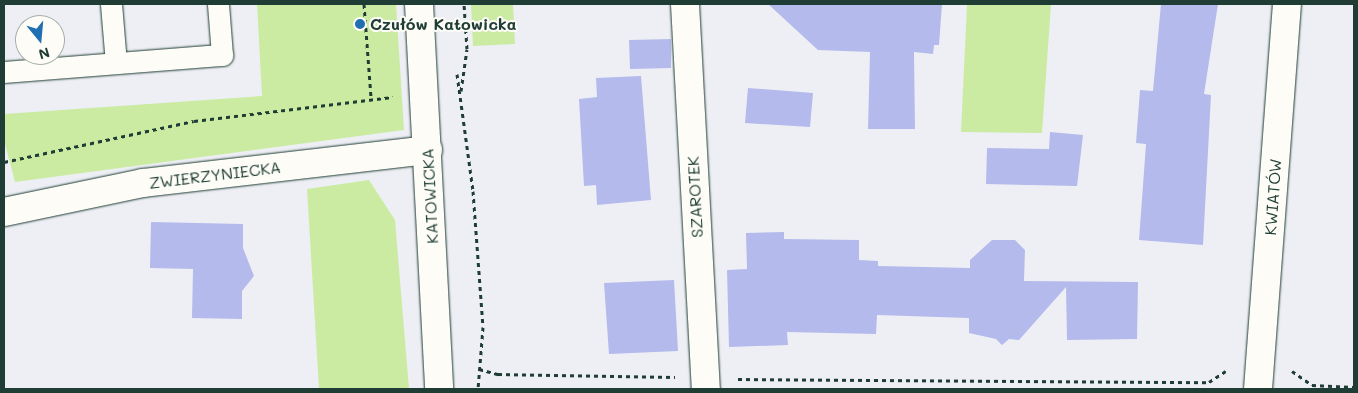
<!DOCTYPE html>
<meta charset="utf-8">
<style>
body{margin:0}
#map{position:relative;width:1358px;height:393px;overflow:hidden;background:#eeeff5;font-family:Mali,sans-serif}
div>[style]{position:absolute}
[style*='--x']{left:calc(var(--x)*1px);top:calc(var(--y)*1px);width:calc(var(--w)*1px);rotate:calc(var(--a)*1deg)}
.green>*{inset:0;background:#cbeba2}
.building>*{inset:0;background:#b4baeb}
.path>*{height:3px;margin-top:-1.5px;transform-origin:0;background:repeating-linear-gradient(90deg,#1f3d34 0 4px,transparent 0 8px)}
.roads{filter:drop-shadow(0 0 1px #1f3d34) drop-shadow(0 0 1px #1f3d34)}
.service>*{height:21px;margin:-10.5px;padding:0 10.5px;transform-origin:10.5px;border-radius:10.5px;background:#fdfcf7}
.minor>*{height:28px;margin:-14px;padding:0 14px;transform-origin:14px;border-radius:14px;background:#fdfcf7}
.secondary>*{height:28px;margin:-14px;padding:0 14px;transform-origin:14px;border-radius:14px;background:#fdfcf7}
.dots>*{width:14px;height:14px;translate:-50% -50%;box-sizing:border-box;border:2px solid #fdfcf7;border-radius:50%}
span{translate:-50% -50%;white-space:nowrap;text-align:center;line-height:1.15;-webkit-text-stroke:4px #fdfcf7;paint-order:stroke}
.poi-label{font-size:16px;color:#1f3d34;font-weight:700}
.left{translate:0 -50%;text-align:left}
.street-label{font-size:16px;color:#1f3d34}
.frame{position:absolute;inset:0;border:5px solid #1f3d34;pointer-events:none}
.north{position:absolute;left:15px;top:15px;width:50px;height:50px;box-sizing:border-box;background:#fdfcf7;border:1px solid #a4b0a9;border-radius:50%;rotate:163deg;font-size:14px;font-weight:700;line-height:20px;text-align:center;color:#1f3d34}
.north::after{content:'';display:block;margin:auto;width:18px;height:22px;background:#1f6fb2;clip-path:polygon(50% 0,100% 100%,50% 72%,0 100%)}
</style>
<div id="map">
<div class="green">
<div style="clip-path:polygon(257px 4px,396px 4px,404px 130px,15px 182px,4px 140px,4px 114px,262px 96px)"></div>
<div style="clip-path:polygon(471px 4px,513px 4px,515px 44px,473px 46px)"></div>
<div style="clip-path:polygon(967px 4px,1051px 4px,1042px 133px,961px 132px)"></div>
<div style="clip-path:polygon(369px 180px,395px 220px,409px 389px,319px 389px,307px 189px)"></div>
</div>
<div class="building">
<div style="clip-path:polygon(768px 4px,942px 4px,939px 45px,934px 45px,933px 54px,914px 52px,915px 129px,868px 129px,870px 52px,818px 50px)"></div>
<div style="clip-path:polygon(1161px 4px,1218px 4px,1204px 94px,1211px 95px,1203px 245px,1139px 240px,1146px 144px,1136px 143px,1140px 90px,1153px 91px)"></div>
<div style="clip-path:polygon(671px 39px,671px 68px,630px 69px,629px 40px)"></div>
<div style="clip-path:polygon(641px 76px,651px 200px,597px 205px,596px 185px,584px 186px,579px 99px,597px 97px,596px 78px)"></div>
<div style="clip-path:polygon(748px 88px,813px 93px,810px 127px,745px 123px)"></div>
<div style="clip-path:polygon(1050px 132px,1083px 135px,1077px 186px,986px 184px,987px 148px,1049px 149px)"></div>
<div style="clip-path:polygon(151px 222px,243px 224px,243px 248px,254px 276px,242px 291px,242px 319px,192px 318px,193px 269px,150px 268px)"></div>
<div style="clip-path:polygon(784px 232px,784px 239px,859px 240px,859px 260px,878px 261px,878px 266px,970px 268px,970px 260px,992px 240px,1015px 240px,1025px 250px,1024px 281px,1138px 282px,1137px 339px,1067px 340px,1066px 287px,1019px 340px,1009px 339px,1002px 345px,996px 339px,969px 333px,969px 318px,877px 315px,876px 334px,787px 332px,788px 345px,729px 347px,727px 270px,747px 269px,746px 233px)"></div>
<div style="clip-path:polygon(674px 280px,678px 351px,609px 354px,604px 283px)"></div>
</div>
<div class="path">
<div style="--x:364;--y:4;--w:93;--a:85.7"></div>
<div style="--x:457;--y:74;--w:118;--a:82.2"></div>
<div style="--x:473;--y:191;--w:136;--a:85.8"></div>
<div style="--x:483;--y:327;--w:62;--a:94.6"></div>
<div style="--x:461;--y:91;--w:42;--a:-81.9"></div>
<div style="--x:467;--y:49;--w:45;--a:-93.8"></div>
<div style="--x:4;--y:162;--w:194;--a:-12.2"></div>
<div style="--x:194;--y:121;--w:200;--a:-6.9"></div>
<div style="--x:479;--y:369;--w:20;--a:15"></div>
<div style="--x:498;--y:374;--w:177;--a:1"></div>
<div style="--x:1292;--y:371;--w:24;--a:35"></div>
<div style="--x:1312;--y:385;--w:42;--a:2.7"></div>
<div style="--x:738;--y:379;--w:471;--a:0.4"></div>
<div style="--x:1209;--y:382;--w:20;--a:-33"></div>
</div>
<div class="roads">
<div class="service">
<div style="--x:111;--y:4;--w:59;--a:85.2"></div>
<div style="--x:4;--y:72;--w:219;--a:-4.5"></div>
<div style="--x:222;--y:55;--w:51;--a:-94.5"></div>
</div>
<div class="minor">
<div style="--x:685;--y:4;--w:386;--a:86.9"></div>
<div style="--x:4;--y:212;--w:142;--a:-11.8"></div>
<div style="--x:143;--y:183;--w:287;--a:-6.6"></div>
<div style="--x:1258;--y:389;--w:386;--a:-85.7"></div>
</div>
<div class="secondary">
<div style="--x:419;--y:4;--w:386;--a:87"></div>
</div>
</div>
<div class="dots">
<div style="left:360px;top:24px;background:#1f6fb2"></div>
</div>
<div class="poi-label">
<span class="left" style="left:370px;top:24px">Czułów Katowicka</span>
</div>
<div class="street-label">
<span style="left:215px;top:175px;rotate:-7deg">ZWIERZYNIECKA</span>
<span style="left:430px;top:196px;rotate:-93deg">KATOWICKA</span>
<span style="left:695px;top:197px;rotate:-93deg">SZAROTEK</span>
<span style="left:1273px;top:197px;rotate:-86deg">KWIATÓW</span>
</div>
<div class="frame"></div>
<div class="north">N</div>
</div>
